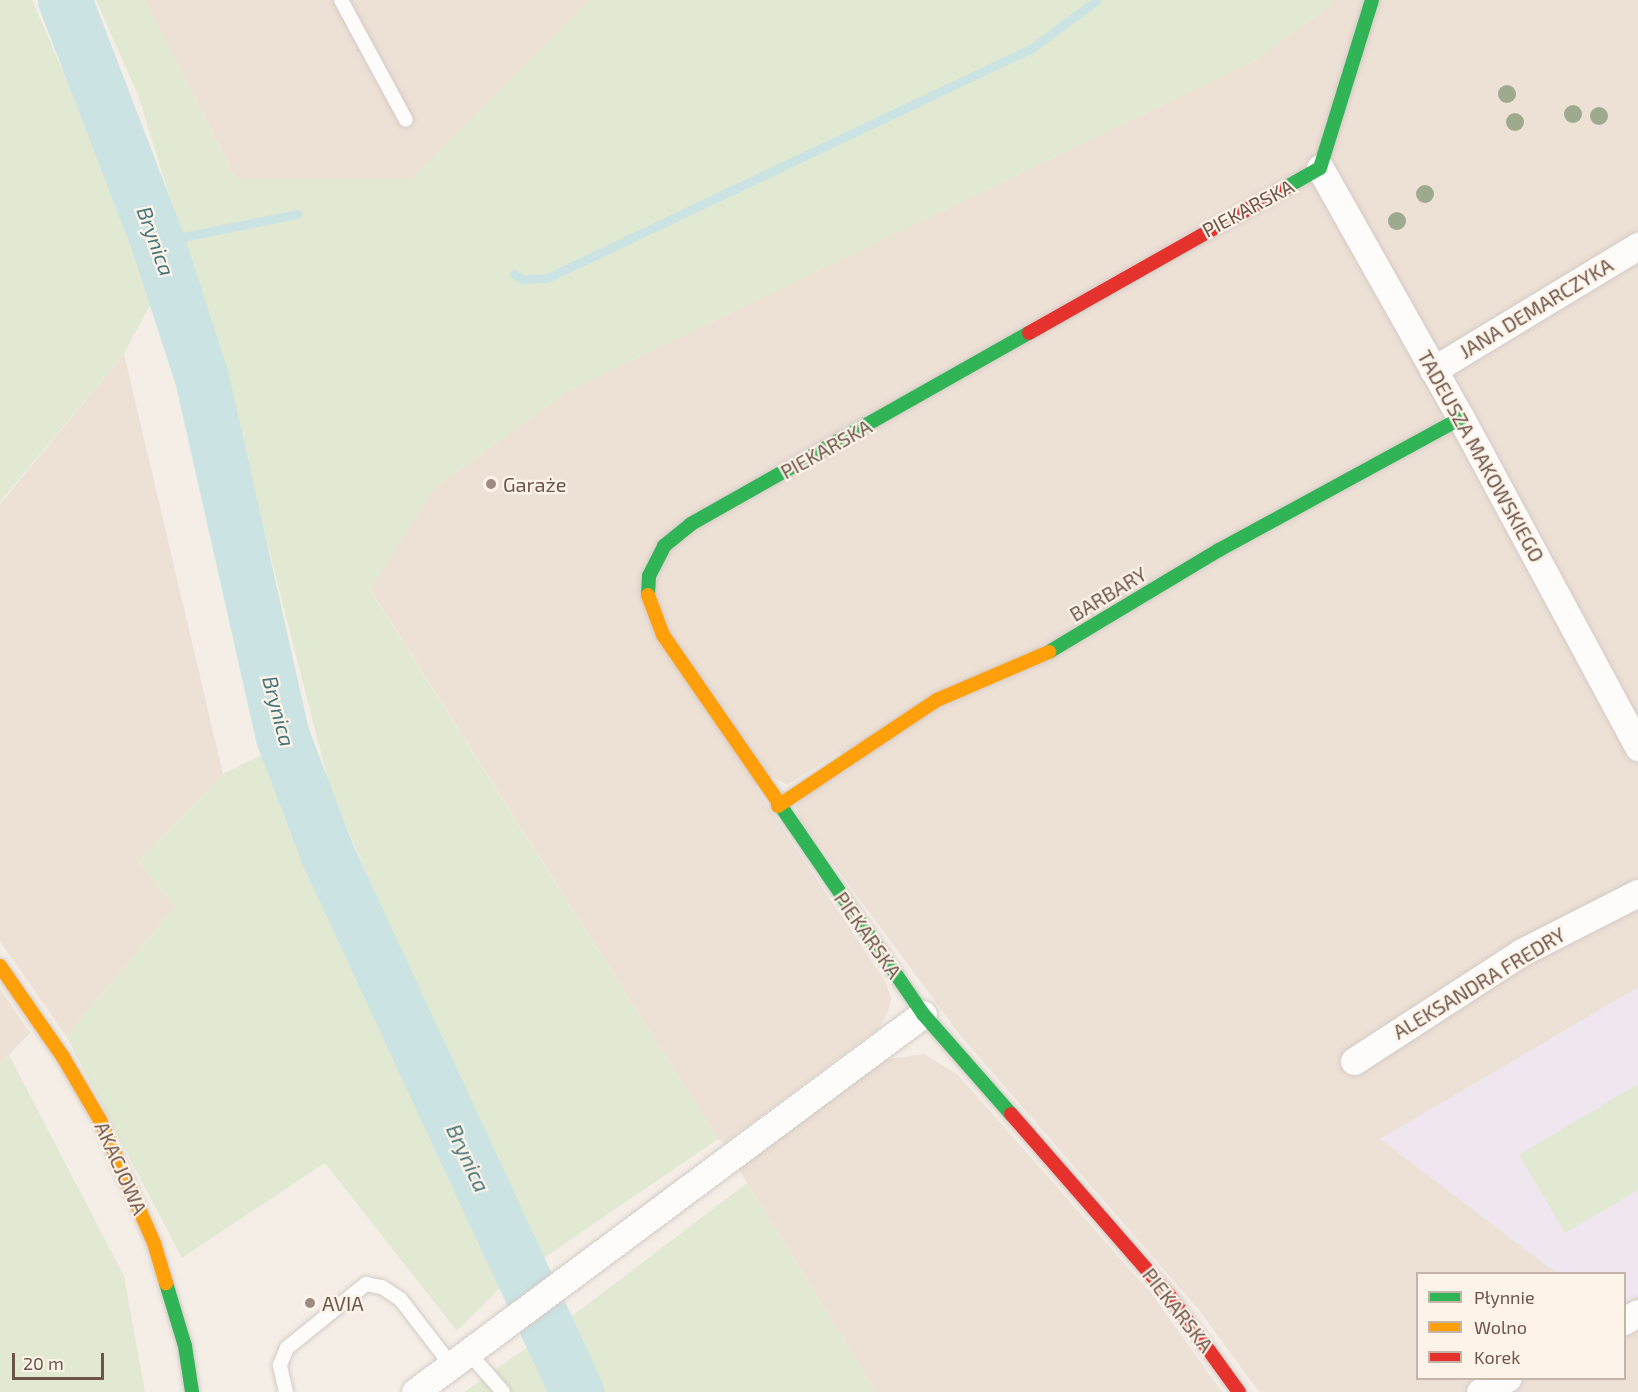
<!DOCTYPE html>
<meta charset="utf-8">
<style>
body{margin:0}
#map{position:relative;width:1638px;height:1392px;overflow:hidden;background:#f4eee7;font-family:"Exo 2",sans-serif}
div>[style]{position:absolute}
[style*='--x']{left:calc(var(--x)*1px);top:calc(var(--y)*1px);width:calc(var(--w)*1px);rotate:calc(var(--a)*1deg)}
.residential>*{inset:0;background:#ede0d5}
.education>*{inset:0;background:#efe6ef}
.green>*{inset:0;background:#e2e9d3}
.stream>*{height:9px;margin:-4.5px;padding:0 4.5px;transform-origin:4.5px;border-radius:4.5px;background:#cbe3e3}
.river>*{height:54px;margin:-27px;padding:0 27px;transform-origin:27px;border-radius:27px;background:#cbe3e3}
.roads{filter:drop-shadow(0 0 2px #d3cbc6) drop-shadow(0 0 2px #d3cbc6)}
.lane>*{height:14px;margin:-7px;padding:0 7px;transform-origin:7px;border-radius:7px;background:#fdfcfb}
.street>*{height:27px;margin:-13.5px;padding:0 13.5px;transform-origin:13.5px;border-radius:13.5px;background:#fdfcfb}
.fast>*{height:14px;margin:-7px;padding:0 7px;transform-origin:7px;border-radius:7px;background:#30b455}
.slow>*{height:14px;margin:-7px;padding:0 7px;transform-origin:7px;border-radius:7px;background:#ff9f0a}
.jam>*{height:14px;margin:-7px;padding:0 7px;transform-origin:7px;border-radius:7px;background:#e5322d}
.trees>*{width:18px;height:18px;margin:-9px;border-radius:50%;background:#9daa8d}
.dots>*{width:16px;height:16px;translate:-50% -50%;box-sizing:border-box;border:3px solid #fdf3e8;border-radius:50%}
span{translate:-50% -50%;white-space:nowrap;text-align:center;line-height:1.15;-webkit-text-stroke:4.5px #fdf3e8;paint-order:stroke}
.street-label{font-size:20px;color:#6e554b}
.poi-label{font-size:20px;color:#6e554b}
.left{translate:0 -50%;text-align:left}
.water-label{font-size:21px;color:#44757a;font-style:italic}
.legend{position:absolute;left:1416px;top:1272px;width:210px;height:108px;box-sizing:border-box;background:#fdf3e8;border:2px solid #c4b4a9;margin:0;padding:8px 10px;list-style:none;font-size:18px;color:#6e554b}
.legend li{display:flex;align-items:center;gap:12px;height:30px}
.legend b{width:30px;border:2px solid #c4b4a9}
.scale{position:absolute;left:12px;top:1353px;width:92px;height:27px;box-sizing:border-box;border:3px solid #6e554b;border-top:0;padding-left:8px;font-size:18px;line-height:21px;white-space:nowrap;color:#6e554b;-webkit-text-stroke:4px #fdf3e8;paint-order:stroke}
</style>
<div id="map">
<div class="residential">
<div style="clip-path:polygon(145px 0,590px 0,515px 82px,411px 179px,236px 179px)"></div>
<div style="clip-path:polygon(evenodd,1333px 0,1638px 0,1638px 1392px,1259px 1392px,1199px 1310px,960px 1035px,801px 820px,796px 807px,802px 797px,851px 768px,840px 752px,787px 785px,771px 776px,755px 787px,886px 983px,891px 998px,888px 1012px,879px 1028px,725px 1143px,718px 1139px,370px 589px,434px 488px,568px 391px,1252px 62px,1330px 6px,1333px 0,1418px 1274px,1624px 1274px,1624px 1378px,1418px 1378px,1418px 1274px)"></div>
<div style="clip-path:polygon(124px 354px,223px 774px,138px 862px,175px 907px,66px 1036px,0 941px,0 504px)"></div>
<div style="clip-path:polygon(0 989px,30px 1033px,0 1064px)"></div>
<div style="clip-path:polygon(924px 1054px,957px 1074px,1153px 1296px,1222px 1392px,876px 1392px,738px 1168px,882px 1060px)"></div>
</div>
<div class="education">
<div style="clip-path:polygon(1638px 987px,1638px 1297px,1625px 1305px,1624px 1274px,1556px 1273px,1380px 1139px)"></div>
</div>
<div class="green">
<div style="clip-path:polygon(0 0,32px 0,88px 129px,153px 299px,124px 354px,0 502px)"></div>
<div style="clip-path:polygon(96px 0,145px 0,236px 179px,411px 179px,589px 0,1333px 0,1330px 6px,1252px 62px,568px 391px,434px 488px,370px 590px,718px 1139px,532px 1266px,330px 788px,219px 355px,138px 95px)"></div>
<div style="clip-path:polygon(277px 747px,308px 836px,506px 1282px,457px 1331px,325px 1163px,182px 1258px,66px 1036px,175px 907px,138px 862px,223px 774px)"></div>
<div style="clip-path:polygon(9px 1055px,124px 1276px,145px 1392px,0 1392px,0 1064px)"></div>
<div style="clip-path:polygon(1638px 1084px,1638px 1190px,1565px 1233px,1519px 1155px)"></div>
<div style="clip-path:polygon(747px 1183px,876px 1392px,591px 1392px,559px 1326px)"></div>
<div style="clip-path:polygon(538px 1340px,563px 1392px,464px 1392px)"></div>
</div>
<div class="stream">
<div style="--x:158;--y:242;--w:142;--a:-11.4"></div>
<div style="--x:514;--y:274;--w:9;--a:32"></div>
<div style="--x:522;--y:279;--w:25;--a:-2"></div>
<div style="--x:547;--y:278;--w:537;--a:-25.37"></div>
<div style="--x:1032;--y:48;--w:81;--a:-36.4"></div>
</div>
<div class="river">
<div style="--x:65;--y:0;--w:259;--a:69"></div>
<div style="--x:158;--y:242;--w:143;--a:72.1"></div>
<div style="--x:202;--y:378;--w:368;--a:77.3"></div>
<div style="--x:283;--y:737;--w:126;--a:69.1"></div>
<div style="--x:328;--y:855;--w:592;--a:65.12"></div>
</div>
<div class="roads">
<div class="lane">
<div style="--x:341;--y:0;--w:136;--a:61.6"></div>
<div style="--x:468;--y:1352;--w:53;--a:48.8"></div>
<div style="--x:286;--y:1392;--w:28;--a:-103"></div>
<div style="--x:280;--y:1365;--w:18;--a:-68"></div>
<div style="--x:287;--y:1348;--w:102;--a:-39"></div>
<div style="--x:366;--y:1284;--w:16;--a:11"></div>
<div style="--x:382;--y:1287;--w:23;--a:34"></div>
<div style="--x:401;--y:1300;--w:82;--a:52.4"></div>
</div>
<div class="street">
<div style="--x:1320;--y:168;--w:287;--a:60.6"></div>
<div style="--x:1461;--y:418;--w:374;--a:61.7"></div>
<div style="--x:1433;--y:370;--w:240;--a:-31.2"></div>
<div style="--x:1354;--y:1061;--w:200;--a:-33"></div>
<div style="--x:1522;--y:952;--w:130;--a:-27"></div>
<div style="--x:1624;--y:1321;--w:16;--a:-30"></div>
<div style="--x:415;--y:1392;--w:633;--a:-36.65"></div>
<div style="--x:1480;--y:1392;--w:31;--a:-27"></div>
</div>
<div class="fast">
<div style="--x:1285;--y:188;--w:40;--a:-29.7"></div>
<div style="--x:1320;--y:168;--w:176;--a:-72.8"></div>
<div style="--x:648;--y:595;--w:19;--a:-87"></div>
<div style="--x:649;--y:576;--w:34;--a:-63"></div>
<div style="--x:664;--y:546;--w:35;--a:-39"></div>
<div style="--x:691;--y:524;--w:388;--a:-29.5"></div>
<div style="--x:1049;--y:652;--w:198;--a:-31"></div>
<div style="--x:1219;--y:550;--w:276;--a:-28.6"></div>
<div style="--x:778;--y:802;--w:257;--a:55.6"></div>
<div style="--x:923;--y:1014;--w:133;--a:48.7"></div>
<div style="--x:166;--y:1283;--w:66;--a:73.2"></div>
<div style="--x:185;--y:1346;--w:47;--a:81.3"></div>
</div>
<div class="slow">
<div style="--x:648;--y:595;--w:43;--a:69.4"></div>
<div style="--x:663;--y:635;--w:203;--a:55.4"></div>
<div style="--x:778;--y:806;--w:191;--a:-33.7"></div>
<div style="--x:937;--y:700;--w:122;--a:-23.2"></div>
<div style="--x:0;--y:966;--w:111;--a:55.3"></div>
<div style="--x:63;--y:1057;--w:73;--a:59.6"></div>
<div style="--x:100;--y:1120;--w:134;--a:66.3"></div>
<div style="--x:154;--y:1243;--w:42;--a:73.3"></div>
</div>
<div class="jam">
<div style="--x:1029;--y:333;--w:294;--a:-29.5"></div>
<div style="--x:1011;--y:1114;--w:240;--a:48.9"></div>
<div style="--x:1169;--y:1295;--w:120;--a:54.2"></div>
</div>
</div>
<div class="trees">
<div style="left:1507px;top:94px"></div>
<div style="left:1573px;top:114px"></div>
<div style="left:1599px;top:116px"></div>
<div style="left:1515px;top:122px"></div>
<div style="left:1425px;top:194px"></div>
<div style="left:1397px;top:221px"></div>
</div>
<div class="dots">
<div style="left:491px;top:484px;background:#9d8b82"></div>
<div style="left:310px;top:1303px;background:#9d8b82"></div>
</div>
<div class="street-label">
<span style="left:1248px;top:208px;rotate:-28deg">PIEKARSKA</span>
<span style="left:1536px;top:308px;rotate:-31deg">JANA DEMARCZYKA</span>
<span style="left:826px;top:449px;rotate:-29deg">PIEKARSKA</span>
<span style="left:1481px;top:456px;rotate:61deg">TADEUSZA MAKOWSKIEGO</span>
<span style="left:1108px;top:594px;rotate:-31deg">BARBARY</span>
<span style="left:868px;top:935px;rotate:55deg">PIEKARSKA</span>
<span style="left:1479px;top:983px;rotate:-31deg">ALEKSANDRA FREDRY</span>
<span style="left:121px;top:1168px;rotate:66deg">AKACJOWA</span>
<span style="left:1178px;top:1310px;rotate:52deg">PIEKARSKA</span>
</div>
<div class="poi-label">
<span class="left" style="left:503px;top:484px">Garaże</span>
<span class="left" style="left:322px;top:1303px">AVIA</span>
</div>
<div class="water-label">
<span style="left:156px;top:241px;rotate:70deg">Brynica</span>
<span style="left:279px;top:711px;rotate:75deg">Brynica</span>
<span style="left:468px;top:1158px;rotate:65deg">Brynica</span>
</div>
<ul class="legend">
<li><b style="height:8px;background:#30b455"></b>Płynnie</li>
<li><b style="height:8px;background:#ff9f0a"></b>Wolno</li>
<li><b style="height:8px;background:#e5322d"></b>Korek</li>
</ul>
<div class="scale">20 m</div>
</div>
